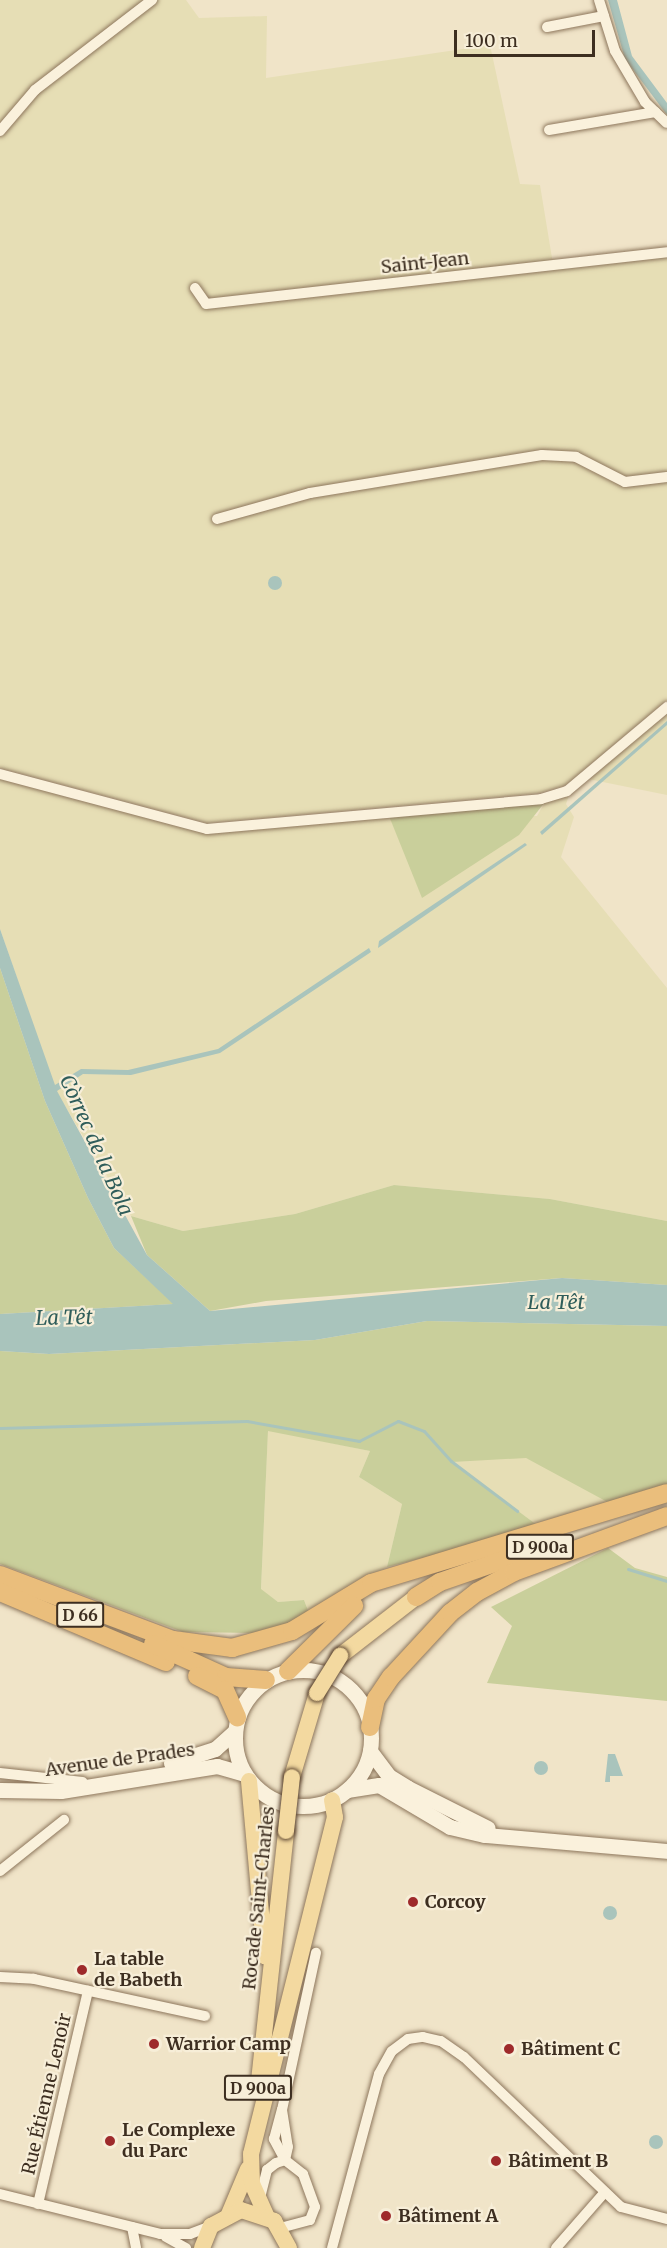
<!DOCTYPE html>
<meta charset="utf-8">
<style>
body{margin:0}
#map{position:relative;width:667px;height:2248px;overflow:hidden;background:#f0e4c8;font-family:Merriweather,serif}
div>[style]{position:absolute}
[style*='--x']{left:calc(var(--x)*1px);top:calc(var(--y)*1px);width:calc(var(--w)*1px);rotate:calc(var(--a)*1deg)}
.farmland>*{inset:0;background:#e6deb5}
.green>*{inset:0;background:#c9cf9b}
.water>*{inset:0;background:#a9c4bc}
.round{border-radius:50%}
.stream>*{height:3px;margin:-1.5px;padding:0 1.5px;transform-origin:1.5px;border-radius:1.5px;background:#a9c4bc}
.roads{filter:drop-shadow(0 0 2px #8d765c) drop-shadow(0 0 2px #8d765c)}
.minor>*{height:10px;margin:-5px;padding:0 5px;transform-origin:5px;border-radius:5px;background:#faf1dc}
.secondary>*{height:15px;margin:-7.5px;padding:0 7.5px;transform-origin:7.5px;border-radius:7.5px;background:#faf1dc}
.secondary>.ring{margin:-7.5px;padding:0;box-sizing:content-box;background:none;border:15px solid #faf1dc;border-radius:50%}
.primary>*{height:16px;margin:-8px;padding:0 8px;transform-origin:8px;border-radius:8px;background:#f3d9a0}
.trunk>*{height:18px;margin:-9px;padding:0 9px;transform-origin:9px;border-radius:9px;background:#eabe7c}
.bridges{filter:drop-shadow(0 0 2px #5b4430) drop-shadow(0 0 2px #5b4430)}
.primary-bridge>*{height:16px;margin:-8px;padding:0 8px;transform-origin:8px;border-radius:8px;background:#f3d9a0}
.dots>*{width:16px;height:16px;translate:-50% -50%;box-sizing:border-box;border:3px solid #f7eed8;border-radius:50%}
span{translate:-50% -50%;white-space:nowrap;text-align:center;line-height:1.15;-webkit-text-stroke:4.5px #f7eed8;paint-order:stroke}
.shield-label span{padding:2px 4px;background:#f7eed8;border:2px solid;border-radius:4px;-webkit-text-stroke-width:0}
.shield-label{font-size:16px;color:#3d2e20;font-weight:700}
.street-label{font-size:18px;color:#3d2e20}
.poi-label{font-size:18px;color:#3d2e20;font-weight:700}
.left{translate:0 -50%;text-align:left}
.water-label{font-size:20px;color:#2f5d5a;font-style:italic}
.scale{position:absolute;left:454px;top:30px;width:141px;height:27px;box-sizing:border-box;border:3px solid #3d2e20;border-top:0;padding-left:8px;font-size:18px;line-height:21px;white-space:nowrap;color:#3d2e20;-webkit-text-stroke:4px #f7eed8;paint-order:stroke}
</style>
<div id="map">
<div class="farmland">
<div style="clip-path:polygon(0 0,146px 0,0 126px)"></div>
<div style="clip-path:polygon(157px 0,186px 0,199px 18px,267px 16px,266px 78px,490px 45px,520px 184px,540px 185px,553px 264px,667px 250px,667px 700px,566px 785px,540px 793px,207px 823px,0 768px,0 137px,38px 92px)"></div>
<div style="clip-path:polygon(667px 713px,667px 795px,588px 779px)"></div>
<div style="clip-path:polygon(0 778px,207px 833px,389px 816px,537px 816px,545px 802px,569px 795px,566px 804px,574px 817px,561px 857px,667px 988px,667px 1221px,550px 1199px,394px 1185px,295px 1214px,183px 1231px,131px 1216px,56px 1091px,0 929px)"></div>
<div style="clip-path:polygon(268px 1430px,370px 1451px,359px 1477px,402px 1504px,387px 1567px,309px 1613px,304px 1600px,278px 1602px,261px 1590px)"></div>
<div style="clip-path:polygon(496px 1456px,526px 1458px,554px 1469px,613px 1505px,541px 1528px,451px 1462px)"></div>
</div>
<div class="green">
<div style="clip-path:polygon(545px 802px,519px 835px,422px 898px,389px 816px)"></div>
<div style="clip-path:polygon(0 968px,45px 1101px,88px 1198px,114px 1248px,174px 1304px,0 1314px)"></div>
<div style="clip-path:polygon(394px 1185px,550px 1199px,667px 1221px,667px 1285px,562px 1278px,266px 1301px,210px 1311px,147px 1255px,131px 1216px,183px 1231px,295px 1214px)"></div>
<div style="clip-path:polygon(427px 1321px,667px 1326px,667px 1486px,613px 1505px,526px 1458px,452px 1462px,541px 1528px,387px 1567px,402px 1504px,359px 1477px,370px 1451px,268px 1431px,261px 1589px,278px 1602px,304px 1600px,309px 1613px,266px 1633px,183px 1632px,0 1564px,0 1351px,49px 1354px,315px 1340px)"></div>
<div style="clip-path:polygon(608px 1548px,635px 1568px,667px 1577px,667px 1701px,487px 1683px,512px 1626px,491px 1607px)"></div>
</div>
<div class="water">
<div style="clip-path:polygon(608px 0,617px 0,632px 56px,667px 103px,667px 115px,625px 59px)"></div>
<div class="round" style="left:268px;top:576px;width:14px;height:14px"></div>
<div style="clip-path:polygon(667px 721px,667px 725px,542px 835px,540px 832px)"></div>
<div style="clip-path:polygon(525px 843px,527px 845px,378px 948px,379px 941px)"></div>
<div style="clip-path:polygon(0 929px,55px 1085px,81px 1069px,128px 1070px,218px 1049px,369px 948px,371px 952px,220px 1053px,131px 1075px,83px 1074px,57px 1091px,147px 1255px,210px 1311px,562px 1278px,667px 1285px,667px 1326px,427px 1321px,315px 1340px,49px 1354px,0 1351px,0 1314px,173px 1304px,114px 1248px,88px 1198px,45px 1101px,0 968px)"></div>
<div style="clip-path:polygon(608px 1754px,615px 1754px,623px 1776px,610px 1776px,610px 1782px,605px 1782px)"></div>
<div class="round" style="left:534px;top:1761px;width:14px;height:14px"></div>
<div class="round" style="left:603px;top:1906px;width:14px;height:14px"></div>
<div class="round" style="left:649px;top:2135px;width:14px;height:14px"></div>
</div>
<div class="stream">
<div style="--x:0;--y:1428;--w:247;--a:-1.6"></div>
<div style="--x:247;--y:1421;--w:114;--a:10.1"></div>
<div style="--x:359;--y:1441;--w:44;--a:-27.1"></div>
<div style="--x:398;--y:1421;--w:28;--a:21"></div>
<div style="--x:424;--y:1431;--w:40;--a:48"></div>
<div style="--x:451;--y:1461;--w:83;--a:37.1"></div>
<div style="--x:628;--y:1569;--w:41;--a:17.1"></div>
</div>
<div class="roads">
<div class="minor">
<div style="--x:599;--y:0;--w:53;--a:72.6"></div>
<div style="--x:615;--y:51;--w:59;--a:59.5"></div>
<div style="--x:645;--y:102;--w:30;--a:44"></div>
<div style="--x:547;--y:27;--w:58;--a:-10.9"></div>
<div style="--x:549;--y:130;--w:108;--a:-9.6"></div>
<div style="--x:0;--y:131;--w:54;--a:-49.5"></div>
<div style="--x:35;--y:90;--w:148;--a:-37.6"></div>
<div style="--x:195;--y:288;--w:19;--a:55"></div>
<div style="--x:206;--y:304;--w:464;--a:-6.4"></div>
<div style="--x:217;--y:519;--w:97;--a:-15.6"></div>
<div style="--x:310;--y:493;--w:235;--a:-9.3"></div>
<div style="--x:542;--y:455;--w:34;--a:3"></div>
<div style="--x:576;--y:457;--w:55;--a:27"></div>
<div style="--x:625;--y:482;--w:42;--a:-6.8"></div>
<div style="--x:0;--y:774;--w:214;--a:14.9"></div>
<div style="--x:207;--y:829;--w:335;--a:-5.1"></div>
<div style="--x:541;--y:799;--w:27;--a:-17"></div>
<div style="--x:567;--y:791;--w:131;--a:-40"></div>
<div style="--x:0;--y:1773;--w:83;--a:6.2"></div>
<div style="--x:0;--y:1871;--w:82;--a:-38.6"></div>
<div style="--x:0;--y:1977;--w:34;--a:3"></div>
<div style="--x:34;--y:1979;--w:175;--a:12.2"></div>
<div style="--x:282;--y:2110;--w:161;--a:-77.8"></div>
<div style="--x:282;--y:2110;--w:37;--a:81"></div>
<div style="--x:288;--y:2147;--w:13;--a:103"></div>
<div style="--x:285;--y:2160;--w:24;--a:-118"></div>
<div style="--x:274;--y:2139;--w:30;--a:-75"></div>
<div style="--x:0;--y:2194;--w:165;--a:14"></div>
<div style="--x:160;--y:2234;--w:30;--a:0"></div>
<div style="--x:190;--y:2234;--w:22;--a:-21"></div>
<div style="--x:260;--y:2198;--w:29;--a:-76"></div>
<div style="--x:267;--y:2170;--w:11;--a:-38"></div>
<div style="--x:276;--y:2163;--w:9;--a:-18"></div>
<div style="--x:285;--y:2160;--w:23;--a:38"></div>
<div style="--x:303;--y:2174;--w:35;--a:70"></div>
<div style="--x:315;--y:2207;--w:14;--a:111"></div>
<div style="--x:310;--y:2220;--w:30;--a:165"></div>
<div style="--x:38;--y:2204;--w:219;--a:-76.8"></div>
<div style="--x:132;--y:2227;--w:21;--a:79"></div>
<div style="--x:166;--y:2237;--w:23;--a:29"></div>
<div style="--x:332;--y:2248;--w:180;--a:-74.9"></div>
<div style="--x:379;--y:2074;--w:26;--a:-61"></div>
<div style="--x:392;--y:2051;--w:20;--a:-37"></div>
<div style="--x:408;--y:2039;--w:15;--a:-8"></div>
<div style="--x:423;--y:2037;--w:18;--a:13"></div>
<div style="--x:441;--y:2041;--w:28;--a:35"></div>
<div style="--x:464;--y:2057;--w:217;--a:43.7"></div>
<div style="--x:621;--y:2207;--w:48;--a:14.6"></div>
<div style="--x:556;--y:2248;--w:74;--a:-48.8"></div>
</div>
<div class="secondary">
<div class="ring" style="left:235px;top:1670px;width:121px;height:121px"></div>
<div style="--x:370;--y:1751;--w:31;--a:53"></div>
<div style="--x:389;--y:1776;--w:22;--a:32"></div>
<div style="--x:408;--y:1788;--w:89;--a:26.6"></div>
<div style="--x:171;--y:1763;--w:46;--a:-17.7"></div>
<div style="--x:215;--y:1749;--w:25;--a:-42"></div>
<div style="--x:0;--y:1790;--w:61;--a:0.9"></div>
<div style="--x:61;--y:1791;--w:158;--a:-9.1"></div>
<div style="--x:217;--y:1766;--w:29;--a:16"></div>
<div style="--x:347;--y:1790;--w:32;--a:-9"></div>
<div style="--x:379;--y:1785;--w:82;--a:30.6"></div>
<div style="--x:450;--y:1827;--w:36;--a:13"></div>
<div style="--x:485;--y:1835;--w:183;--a:5"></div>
</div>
<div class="primary">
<div style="--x:340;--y:1656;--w:96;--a:-37.8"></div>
<div style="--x:292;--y:1777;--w:88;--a:-73.4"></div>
<div style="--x:249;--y:1781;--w:176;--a:84.8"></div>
<div style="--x:258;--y:2090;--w:261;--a:-83.8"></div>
<div style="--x:229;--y:2214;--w:49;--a:-67.1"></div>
<div style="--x:266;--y:2215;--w:35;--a:-114"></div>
<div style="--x:252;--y:2183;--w:29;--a:-92"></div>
<div style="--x:251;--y:2154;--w:347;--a:-76"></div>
<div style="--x:335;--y:1817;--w:17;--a:-100"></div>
<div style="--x:202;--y:2248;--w:24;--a:-68"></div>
<div style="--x:211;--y:2226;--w:34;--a:-28"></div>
<div style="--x:241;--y:2210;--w:35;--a:18"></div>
<div style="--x:274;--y:2221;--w:31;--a:61"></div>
</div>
<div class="trunk">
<div style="--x:0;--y:1575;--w:185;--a:20.6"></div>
<div style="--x:173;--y:1640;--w:60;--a:7.7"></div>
<div style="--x:232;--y:1648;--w:62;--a:-15.8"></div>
<div style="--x:292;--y:1631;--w:92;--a:-31.3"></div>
<div style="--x:371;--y:1583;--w:309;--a:-16.9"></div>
<div style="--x:0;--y:1592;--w:180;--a:22.9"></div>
<div style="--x:416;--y:1597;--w:28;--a:-32"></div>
<div style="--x:440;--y:1582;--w:115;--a:-19.2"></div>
<div style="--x:153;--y:1644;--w:80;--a:24.3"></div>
<div style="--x:226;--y:1677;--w:40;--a:4.3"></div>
<div style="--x:288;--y:1671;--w:93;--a:-44.6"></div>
<div style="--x:197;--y:1676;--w:31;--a:27"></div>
<div style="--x:225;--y:1690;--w:30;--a:66"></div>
<div style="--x:370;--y:1727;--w:29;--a:-78"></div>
<div style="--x:376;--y:1699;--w:27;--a:-56"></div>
<div style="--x:391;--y:1677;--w:87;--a:-47.3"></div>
<div style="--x:450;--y:1613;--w:34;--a:-38"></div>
<div style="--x:477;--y:1592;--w:42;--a:-28.4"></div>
<div style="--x:514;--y:1572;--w:163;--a:-20.1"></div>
</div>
</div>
<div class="bridges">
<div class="primary-bridge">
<div style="--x:317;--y:1693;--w:44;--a:-58.1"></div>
<div style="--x:286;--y:1831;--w:54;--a:-83.7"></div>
</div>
</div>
<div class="dots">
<div style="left:413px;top:1902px;background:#9e2a2b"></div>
<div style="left:82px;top:1970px;background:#9e2a2b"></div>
<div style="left:154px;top:2044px;background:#9e2a2b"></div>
<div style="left:509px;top:2049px;background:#9e2a2b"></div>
<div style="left:110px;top:2141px;background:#9e2a2b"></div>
<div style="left:496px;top:2161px;background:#9e2a2b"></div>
<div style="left:386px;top:2216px;background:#9e2a2b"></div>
</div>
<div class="shield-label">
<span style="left:540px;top:1547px">D 900a</span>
<span style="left:80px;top:1615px">D 66</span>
<span style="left:258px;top:2088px">D 900a</span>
</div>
<div class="street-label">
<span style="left:425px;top:263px;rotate:-6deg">Saint-Jean</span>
<span style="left:120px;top:1760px;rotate:-8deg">Avenue de Prades</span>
<span style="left:259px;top:1898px;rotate:-84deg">Rocade Saint-Charles</span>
<span style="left:47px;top:2094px;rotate:-77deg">Rue Étienne Lenoir</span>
</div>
<div class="poi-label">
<span class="left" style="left:425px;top:1902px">Corcoy</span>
<span class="left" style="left:94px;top:1970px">La table<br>de Babeth</span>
<span class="left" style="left:166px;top:2044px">Warrior Camp</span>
<span class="left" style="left:521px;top:2049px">Bâtiment C</span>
<span class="left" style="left:122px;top:2141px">Le Complexe<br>du Parc</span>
<span class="left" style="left:508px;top:2161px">Bâtiment B</span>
<span class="left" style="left:398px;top:2216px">Bâtiment A</span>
</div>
<div class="water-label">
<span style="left:97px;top:1145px;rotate:66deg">Còrrec de la Bola</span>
<span style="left:556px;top:1301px">La Têt</span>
<span style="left:64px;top:1317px;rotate:-1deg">La Têt</span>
</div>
<div class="scale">100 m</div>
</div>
